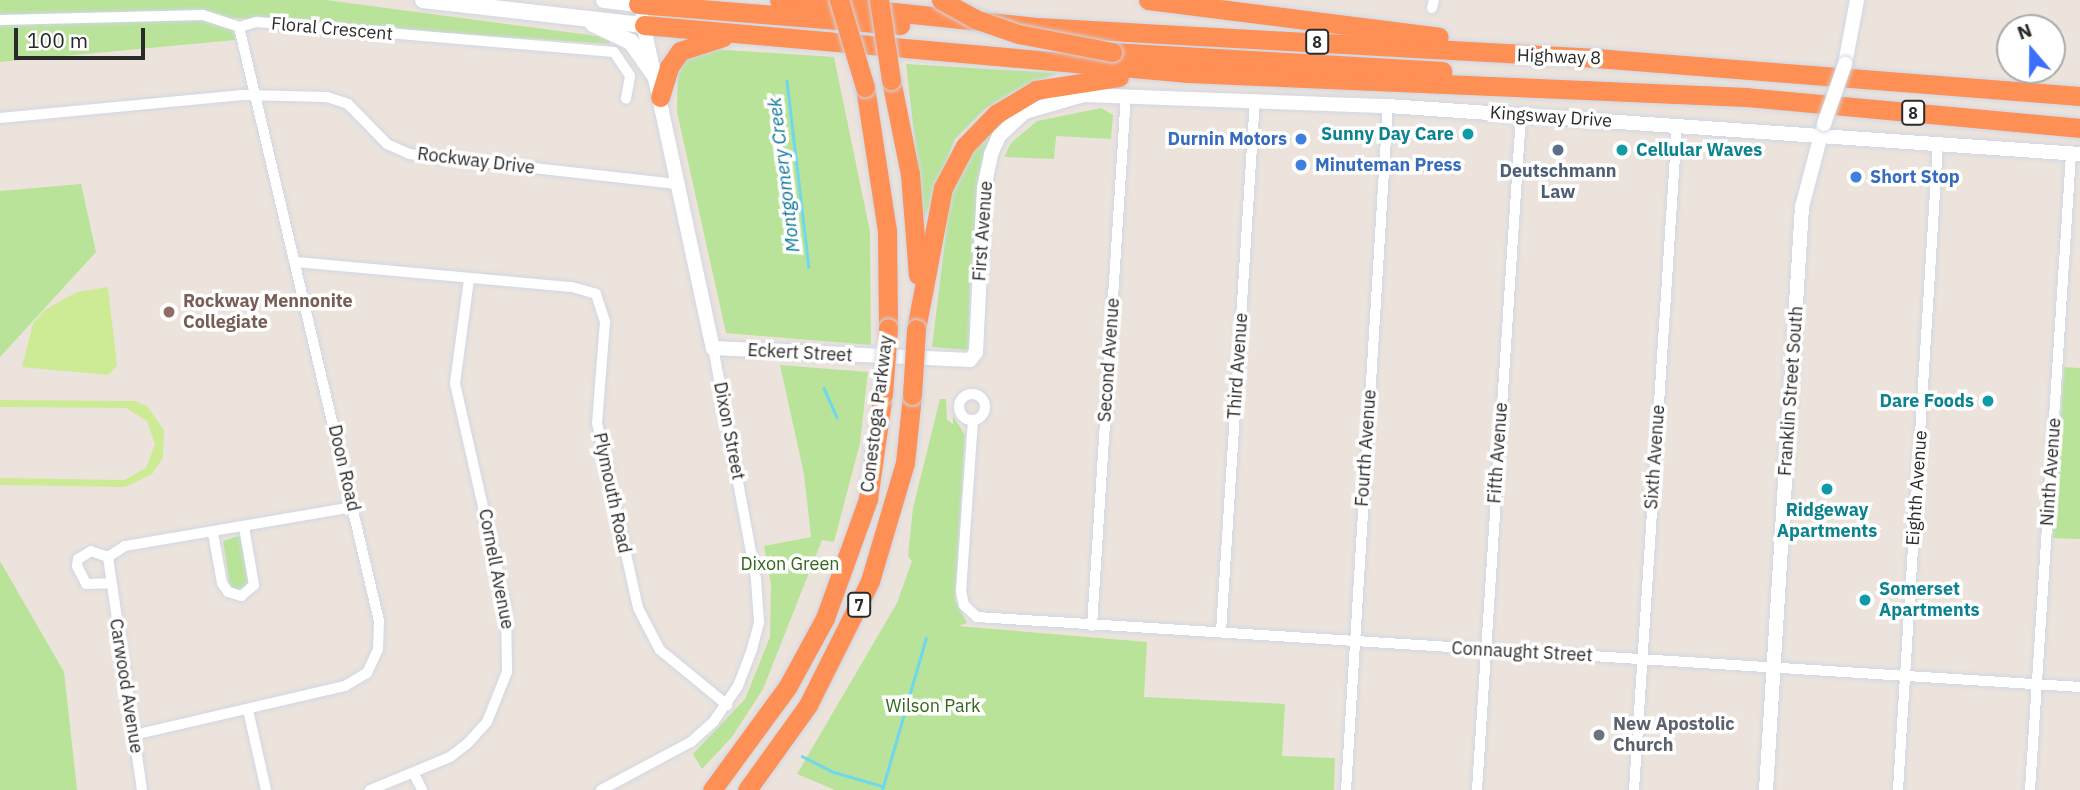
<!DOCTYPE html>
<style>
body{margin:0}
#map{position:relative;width:2080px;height:790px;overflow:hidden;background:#ece4dc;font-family:"IBM Plex Sans",sans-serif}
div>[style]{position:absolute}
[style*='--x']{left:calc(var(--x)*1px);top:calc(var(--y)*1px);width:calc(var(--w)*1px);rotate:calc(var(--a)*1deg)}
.green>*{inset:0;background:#b8e398}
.pitch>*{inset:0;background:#cdea94}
.stream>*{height:2.5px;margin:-1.25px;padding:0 1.25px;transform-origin:1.25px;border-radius:1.25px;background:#6fd7ee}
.roads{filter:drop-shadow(0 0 2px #d1d6e3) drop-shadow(0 0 2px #d1d6e3)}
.minor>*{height:10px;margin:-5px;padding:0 5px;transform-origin:5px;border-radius:5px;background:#fff}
.minor>.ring{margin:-5px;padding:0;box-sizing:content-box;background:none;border:10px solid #fff;border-radius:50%}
.tertiary>*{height:14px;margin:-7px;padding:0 7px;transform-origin:7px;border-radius:7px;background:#fff}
.secondary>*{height:16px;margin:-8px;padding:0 8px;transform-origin:8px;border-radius:8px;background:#fff}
.motorway>*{height:19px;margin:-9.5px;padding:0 9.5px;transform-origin:9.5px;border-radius:9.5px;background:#fe9055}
.bridges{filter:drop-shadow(0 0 2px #d1d6e3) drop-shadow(0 0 2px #d1d6e3)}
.tertiary-bridge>*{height:14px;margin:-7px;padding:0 7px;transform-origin:7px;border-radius:7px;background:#fff}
.motorway-bridge>*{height:19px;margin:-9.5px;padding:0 9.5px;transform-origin:9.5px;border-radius:9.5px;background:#fe9055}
.dots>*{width:19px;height:19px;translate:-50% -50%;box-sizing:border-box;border:4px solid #fff;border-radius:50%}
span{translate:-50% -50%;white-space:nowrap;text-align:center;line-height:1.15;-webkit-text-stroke:7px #fff;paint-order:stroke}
.shield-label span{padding:2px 5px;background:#fff;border:2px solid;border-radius:5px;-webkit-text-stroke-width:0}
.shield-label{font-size:16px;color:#2a2a2a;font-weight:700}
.street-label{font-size:18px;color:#2a2a2a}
.culture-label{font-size:18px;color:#0d838f;font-weight:700}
.right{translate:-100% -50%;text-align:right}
.left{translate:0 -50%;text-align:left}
.shop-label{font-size:18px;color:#366cbe;font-weight:700}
.service-label{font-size:18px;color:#4e5e75;font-weight:700}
.education-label{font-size:18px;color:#785e54;font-weight:700}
.park-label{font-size:18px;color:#31671a}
.worship-label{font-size:18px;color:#5b616d;font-weight:700}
.water-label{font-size:19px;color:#0d769b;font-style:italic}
.north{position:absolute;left:1996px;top:14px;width:70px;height:70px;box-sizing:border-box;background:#fff;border:2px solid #aaa;border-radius:50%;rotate:340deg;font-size:19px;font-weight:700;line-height:28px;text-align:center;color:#2a2a2a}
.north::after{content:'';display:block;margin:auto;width:24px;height:32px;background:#3c6ffa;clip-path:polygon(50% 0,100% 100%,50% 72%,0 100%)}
.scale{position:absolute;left:14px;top:28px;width:131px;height:32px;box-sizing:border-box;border:4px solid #2a2a2a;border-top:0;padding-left:9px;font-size:21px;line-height:24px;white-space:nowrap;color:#2a2a2a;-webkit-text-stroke:5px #fff;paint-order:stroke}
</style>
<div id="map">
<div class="green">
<div style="clip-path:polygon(0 0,326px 0,612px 38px,609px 44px,233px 18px,235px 40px,0 62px)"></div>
<div style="clip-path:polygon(710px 49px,834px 57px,870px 232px,871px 345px,726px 333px,677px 112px,678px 65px,683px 58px)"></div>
<div style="clip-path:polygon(906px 64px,1058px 73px,1018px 89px,985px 109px,955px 139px,924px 219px)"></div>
<div style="clip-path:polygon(1033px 100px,995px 134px,974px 276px,970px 277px,969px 345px,967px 350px,932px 347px,951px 191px,963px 163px,990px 127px)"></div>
<div style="clip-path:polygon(1101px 108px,1113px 115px,1111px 139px,1056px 136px,1054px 159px,1004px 157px,1011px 143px,1037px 121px)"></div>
<div style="clip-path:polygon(81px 184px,96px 252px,0 357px,0 191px)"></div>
<div style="clip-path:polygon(780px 365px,868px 372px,860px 443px,834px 542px,822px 540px,763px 689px,732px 737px,702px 769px,693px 754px,745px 699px,770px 637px,771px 585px,764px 546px,811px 537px,804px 474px)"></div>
<div style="clip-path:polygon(2064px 367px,2080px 368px,2080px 539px,2053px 538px)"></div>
<div style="clip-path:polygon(940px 399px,946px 399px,947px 420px,953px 424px,953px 416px,965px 435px,955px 600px,967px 623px,958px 626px,1147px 642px,1144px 697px,1285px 704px,1282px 756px,1335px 758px,1334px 790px,835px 790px,797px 774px,897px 603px,912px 561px,908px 556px,913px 508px)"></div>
<div style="clip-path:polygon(238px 536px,243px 539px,250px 582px,241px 591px,230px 586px,223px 541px)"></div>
<div style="clip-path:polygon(0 561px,64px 672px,77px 790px,0 790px)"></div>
</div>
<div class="pitch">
<div style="clip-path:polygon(108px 287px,117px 366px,108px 375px,22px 367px,33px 323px,46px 309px,77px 292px)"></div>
<div style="clip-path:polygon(0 400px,135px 401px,147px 406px,164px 430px,163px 458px,152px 474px,125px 487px,0 485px,0 478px,124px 480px,146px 468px,155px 444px,147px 421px,126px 408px,0 407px)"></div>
</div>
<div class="stream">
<div style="--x:787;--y:81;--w:187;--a:83.3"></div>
<div style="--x:824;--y:388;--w:32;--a:66"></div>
<div style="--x:802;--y:756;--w:36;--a:27"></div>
<div style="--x:834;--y:772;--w:50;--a:16.3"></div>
<div style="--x:882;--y:790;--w:158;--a:-73.9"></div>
</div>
<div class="roads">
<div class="minor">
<div style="--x:1432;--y:8;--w:8;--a:-76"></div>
<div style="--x:0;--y:20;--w:203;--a:-1.4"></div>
<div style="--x:203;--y:15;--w:38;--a:18"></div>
<div style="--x:239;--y:27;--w:19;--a:-16"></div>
<div style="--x:257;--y:22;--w:358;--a:4.8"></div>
<div style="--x:614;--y:52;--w:29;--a:56"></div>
<div style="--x:630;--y:76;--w:23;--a:100"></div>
<div style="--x:0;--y:118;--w:244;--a:-5.4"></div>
<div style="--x:243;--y:95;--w:84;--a:1.4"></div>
<div style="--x:327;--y:97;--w:22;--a:18"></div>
<div style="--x:348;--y:104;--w:56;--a:45.7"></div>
<div style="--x:387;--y:144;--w:24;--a:24"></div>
<div style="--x:409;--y:154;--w:271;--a:6.4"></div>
<div style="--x:296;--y:262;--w:277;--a:5.2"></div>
<div style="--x:572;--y:287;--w:25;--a:16"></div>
<div style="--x:596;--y:294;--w:29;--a:72"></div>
<div style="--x:605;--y:322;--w:101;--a:94.5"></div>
<div style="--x:597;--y:423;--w:189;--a:77.5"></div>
<div style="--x:638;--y:608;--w:47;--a:62.4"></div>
<div style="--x:660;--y:650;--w:87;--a:39.4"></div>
<div class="ring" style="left:959px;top:394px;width:16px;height:16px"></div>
<div style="--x:973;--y:420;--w:171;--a:94"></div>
<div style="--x:961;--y:591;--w:14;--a:78"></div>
<div style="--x:964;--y:605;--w:18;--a:43"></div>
<div style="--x:977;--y:617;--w:1105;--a:3.63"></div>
<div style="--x:213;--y:533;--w:51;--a:79.8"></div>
<div style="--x:222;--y:583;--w:11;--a:56"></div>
<div style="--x:228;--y:592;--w:14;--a:17"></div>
<div style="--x:241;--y:596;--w:17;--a:-40"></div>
<div style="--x:254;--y:585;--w:59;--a:-99.8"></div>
<div style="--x:108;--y:557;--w:18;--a:-161"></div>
<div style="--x:91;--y:551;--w:15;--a:148"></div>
<div style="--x:78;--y:559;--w:7;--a:98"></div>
<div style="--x:77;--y:566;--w:20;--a:63"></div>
<div style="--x:86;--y:584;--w:23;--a:-2"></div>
<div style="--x:1092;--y:626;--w:532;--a:-86.34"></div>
<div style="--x:1221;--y:632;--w:534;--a:-86.35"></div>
<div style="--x:248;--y:710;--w:82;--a:77.3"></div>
<div style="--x:134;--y:735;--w:217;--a:-13.1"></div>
<div style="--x:345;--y:686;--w:26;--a:-31"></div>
<div style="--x:367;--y:673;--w:26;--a:-65"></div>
<div style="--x:378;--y:649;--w:28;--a:-88"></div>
<div style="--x:379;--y:621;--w:610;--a:-103.26"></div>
<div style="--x:414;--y:774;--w:18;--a:63"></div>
<div style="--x:142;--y:790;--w:235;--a:-98.3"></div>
<div style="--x:108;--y:557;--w:20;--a:-33"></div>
<div style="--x:125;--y:546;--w:231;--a:-9.7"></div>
<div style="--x:370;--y:790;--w:87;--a:-22.4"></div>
<div style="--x:450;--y:757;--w:23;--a:-38"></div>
<div style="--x:468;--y:743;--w:28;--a:-48"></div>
<div style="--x:487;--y:722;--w:54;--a:-68.2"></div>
<div style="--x:507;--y:672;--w:64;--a:-90.9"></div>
<div style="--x:506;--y:608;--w:231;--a:-102.8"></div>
<div style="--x:455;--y:383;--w:105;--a:-82.3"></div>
<div style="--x:601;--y:790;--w:102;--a:-28.1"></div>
<div style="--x:691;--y:742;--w:31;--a:-42"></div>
<div style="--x:714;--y:721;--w:42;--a:-55.6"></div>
<div style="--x:738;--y:686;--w:40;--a:-69"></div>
<div style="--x:752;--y:649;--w:28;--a:-75"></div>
<div style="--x:759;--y:622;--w:43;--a:-94"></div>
<div style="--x:756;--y:579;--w:235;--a:-100.5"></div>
<div style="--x:1346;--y:790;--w:685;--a:-86.49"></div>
<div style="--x:1477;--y:790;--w:676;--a:-86.27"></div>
<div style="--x:1634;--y:790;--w:666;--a:-86.3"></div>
<div style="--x:1898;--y:790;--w:647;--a:-86.46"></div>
<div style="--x:2030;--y:790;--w:637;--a:-86.31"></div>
</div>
<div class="tertiary">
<div style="--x:642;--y:18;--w:338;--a:77.9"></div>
<div style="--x:713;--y:348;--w:257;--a:2.7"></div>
<div style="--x:970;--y:360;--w:10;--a:-53"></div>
<div style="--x:976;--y:352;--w:164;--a:-87.2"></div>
<div style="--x:984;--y:188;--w:35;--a:-78"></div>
<div style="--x:991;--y:154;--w:20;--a:-66"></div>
<div style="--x:999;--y:136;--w:35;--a:-43"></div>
<div style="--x:1025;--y:112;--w:61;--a:-16.1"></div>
<div style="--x:1084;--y:95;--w:304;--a:2.1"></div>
<div style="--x:1388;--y:106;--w:694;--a:3.97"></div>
<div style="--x:1845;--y:64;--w:65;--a:-79.4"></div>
<div style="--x:1766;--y:790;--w:584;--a:-86.47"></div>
<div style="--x:1802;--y:207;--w:83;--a:-75.3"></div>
</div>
<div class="secondary">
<div style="--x:423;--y:0;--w:222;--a:6.5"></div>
<div style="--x:604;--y:0;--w:34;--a:7"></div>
<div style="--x:593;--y:24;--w:42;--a:25.3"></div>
<div style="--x:631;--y:42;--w:42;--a:54.8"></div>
</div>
<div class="motorway">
<div style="--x:779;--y:0;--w:259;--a:6"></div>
<div style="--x:1037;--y:27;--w:560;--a:3.17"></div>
<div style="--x:1596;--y:58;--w:485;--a:4.5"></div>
<div style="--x:1148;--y:0;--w:293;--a:7.2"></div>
<div style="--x:638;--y:4;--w:263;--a:4.6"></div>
<div style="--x:644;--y:25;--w:546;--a:5.04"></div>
<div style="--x:1188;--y:73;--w:559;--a:2.46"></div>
<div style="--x:1746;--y:97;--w:335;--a:5.3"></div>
<div style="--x:1112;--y:52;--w:331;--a:3.3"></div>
<div style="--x:891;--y:80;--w:96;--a:78.6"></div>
<div style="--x:910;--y:174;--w:101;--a:85.5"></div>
<div style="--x:865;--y:87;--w:146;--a:81.3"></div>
<div style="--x:887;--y:231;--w:97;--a:89.4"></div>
<div style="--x:660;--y:97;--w:31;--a:-73"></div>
<div style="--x:669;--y:67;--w:19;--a:-55"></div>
<div style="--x:680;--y:51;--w:45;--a:-18"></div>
<div style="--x:916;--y:329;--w:144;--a:-79.2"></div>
<div style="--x:943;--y:188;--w:47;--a:-62.4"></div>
<div style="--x:965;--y:146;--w:45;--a:-45.9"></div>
<div style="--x:996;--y:114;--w:47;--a:-31"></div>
<div style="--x:1036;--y:90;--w:84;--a:-8.9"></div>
<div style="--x:712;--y:790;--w:129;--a:-53.8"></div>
<div style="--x:788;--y:686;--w:77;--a:-61.4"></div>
<div style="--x:825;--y:618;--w:127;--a:-70.1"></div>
<div style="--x:868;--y:499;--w:106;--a:-81.9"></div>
<div style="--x:747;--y:790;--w:105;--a:-54.3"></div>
<div style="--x:808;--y:705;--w:139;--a:-63.4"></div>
<div style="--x:870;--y:581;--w:123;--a:-73.5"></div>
<div style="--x:905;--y:463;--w:68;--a:-84.1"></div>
</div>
</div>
<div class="bridges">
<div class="tertiary-bridge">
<div style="--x:1824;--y:124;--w:64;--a:-70.7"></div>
</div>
<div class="motorway-bridge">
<div style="--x:839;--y:0;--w:91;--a:73.4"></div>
<div style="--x:879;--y:0;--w:81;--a:81.5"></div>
<div style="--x:941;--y:0;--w:39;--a:29"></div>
<div style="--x:975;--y:19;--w:46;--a:19.2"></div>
<div style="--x:1018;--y:34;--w:96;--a:10.8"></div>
<div style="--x:883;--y:394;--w:66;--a:-85.7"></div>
<div style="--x:912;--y:395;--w:66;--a:-86.5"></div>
</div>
</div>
<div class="dots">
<div style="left:1468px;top:134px;background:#0f9aa8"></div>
<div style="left:1301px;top:139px;background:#3f7fe0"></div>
<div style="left:1558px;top:150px;background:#5c6f8a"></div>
<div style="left:1622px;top:150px;background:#0f9aa8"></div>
<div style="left:1301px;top:165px;background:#3f7fe0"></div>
<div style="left:1856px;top:177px;background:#3f7fe0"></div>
<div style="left:169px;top:312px;background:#8d6e63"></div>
<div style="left:1988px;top:401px;background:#0f9aa8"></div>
<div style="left:1827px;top:489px;background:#0f9aa8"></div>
<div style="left:1865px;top:600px;background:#0f9aa8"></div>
<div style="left:1599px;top:735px;background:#6b7280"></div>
</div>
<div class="shield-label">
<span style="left:1317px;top:42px">8</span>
<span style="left:1913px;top:113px">8</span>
<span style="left:859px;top:605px">7</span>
</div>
<div class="street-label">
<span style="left:332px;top:29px;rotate:5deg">Floral Crescent</span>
<span style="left:1559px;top:57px;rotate:2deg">Highway 8</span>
<span style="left:1551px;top:117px;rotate:4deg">Kingsway Drive</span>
<span style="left:476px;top:161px;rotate:7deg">Rockway Drive</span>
<span style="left:983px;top:231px;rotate:-86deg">First Avenue</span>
<span style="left:800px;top:353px;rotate:3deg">Eckert Street</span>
<span style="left:1109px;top:360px;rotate:-86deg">Second Avenue</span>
<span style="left:1238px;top:366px;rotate:-86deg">Third Avenue</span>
<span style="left:1791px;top:391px;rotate:-86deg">Franklin Street South</span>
<span style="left:877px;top:414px;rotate:-83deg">Conestoga Parkway</span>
<span style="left:729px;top:431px;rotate:79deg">Dixon Street</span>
<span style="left:1366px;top:448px;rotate:-86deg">Fourth Avenue</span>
<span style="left:1498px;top:453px;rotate:-86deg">Fifth Avenue</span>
<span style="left:1655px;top:457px;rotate:-86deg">Sixth Avenue</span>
<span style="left:344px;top:468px;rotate:77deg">Doon Road</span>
<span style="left:2051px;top:472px;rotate:-86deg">Ninth Avenue</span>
<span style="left:1917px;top:488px;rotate:-86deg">Eighth Avenue</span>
<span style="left:612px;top:493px;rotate:78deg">Plymouth Road</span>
<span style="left:496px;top:569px;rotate:79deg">Cornell Avenue</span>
<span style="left:1522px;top:652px;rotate:3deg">Connaught Street</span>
<span style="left:126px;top:686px;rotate:81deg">Carwood Avenue</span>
</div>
<div class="culture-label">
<span class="right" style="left:1454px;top:134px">Sunny Day Care</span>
<span class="left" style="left:1636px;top:150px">Cellular Waves</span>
<span class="right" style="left:1974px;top:401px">Dare Foods</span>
<span style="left:1827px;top:521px">Ridgeway<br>Apartments</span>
<span class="left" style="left:1879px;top:600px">Somerset<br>Apartments</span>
</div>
<div class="shop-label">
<span class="right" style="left:1287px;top:139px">Durnin Motors</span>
<span class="left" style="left:1315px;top:165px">Minuteman Press</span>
<span class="left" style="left:1870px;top:177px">Short Stop</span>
</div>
<div class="service-label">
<span style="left:1558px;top:182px">Deutschmann<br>Law</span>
</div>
<div class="education-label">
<span class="left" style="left:183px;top:312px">Rockway Mennonite<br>Collegiate</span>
</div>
<div class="park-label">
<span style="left:790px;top:564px">Dixon Green</span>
<span style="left:933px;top:706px">Wilson Park</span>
</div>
<div class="worship-label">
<span class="left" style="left:1613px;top:735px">New Apostolic<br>Church</span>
</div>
<div class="water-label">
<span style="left:784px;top:175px;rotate:-97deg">Montgomery Creek</span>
</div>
<div class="north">N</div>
<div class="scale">100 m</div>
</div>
